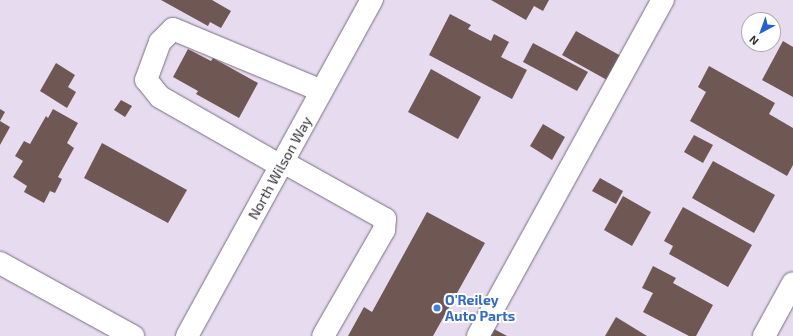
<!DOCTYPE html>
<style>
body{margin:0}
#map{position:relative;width:793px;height:336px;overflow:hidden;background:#e7dbf0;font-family:"Exo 2",sans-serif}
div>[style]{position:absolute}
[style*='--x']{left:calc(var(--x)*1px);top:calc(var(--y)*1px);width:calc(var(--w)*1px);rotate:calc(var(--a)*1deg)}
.building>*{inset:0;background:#6f5854}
.roads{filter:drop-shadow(0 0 1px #786e80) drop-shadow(0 0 1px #786e80)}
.minor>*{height:22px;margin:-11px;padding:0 11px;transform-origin:11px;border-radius:11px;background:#fff}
.major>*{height:22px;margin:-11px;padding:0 11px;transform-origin:11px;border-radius:11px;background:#fff}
.dots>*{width:11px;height:11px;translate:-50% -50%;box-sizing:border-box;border:2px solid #fff;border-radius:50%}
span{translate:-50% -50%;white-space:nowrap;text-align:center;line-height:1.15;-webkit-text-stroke:4px #fff;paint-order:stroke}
.street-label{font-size:14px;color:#312d35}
.shop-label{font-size:14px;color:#366cbe;font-weight:700}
.left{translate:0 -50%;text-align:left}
.north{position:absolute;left:741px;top:12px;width:40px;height:40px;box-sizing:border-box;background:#fff;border:1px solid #adabae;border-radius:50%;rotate:221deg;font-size:11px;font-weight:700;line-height:16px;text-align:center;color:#312d35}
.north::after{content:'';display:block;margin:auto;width:14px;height:18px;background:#2562cf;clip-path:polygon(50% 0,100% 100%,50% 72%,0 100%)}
</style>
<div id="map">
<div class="building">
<div style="clip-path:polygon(161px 0,212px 0,231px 11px,221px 28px,210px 22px,208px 26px)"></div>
<div style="clip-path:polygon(491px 0,549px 0,543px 11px,534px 6px,526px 20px)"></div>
<div style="clip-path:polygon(450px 14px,471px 25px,468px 29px,491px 41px,494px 34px,509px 42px,501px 57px,527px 70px,512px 99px,429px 55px)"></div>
<div style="clip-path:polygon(576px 31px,621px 56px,607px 80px,562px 55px)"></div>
<div style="clip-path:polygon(783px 41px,793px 47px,793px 97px,762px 80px)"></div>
<div style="clip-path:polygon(533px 43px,588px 72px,577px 91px,523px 62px)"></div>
<div style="clip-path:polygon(188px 49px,211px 61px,213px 58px,258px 83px,239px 118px,196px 94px,198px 91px,173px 77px)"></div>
<div style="clip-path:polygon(56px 63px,75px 75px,68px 87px,76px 92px,67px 108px,40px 91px)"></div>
<div style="clip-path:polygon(709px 66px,775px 103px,769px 114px,793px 128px,793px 165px,787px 176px,690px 121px,706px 92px,698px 87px)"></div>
<div style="clip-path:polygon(431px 69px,481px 97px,458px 139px,408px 112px)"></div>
<div style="clip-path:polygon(121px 100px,132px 106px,125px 117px,114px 110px)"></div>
<div style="clip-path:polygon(0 109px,5px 112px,0 121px,10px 127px,0 145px)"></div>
<div style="clip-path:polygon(53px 109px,78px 123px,67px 143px,74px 148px,58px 177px,62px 179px,55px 193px,50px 191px,44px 203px,24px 192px,27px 186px,13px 177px,23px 161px,15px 156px,24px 141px,30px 144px,46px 116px,48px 118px)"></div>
<div style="clip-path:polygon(543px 124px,565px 137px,552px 160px,530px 146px)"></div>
<div style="clip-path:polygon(694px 135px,713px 145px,703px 163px,684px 152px)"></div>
<div style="clip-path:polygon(102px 143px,187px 190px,168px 223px,84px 178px)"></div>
<div style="clip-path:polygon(713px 161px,775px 195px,754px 233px,692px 198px)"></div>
<div style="clip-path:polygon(600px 178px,623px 191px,616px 204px,592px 191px)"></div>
<div style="clip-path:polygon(623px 196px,651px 212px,632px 246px,604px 230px)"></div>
<div style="clip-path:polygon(683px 207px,752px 245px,728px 287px,669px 254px,673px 246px,664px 241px)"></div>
<div style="clip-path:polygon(427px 212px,485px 243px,433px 336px,348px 336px,364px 307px,372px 312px)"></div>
<div style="clip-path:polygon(653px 266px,676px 278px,673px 283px,713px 305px,696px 336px,689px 336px,643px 312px,653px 293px,642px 288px)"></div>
<div style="clip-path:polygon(616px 317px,647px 336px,605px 336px)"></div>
<div style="clip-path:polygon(494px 329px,507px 336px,490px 336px)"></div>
</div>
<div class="roads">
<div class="minor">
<div style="--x:283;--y:162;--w:117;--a:29.2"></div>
<div style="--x:385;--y:219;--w:11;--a:95"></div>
<div style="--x:384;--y:230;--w:122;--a:119.9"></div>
<div style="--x:281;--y:166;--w:139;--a:-150.3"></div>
<div style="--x:160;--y:97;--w:22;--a:-129"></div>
<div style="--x:146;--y:80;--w:40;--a:-69.8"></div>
<div style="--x:160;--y:42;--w:18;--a:-45"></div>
<div style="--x:173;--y:29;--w:161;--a:22.6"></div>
<div style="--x:0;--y:263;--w:152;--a:28.8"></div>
<div style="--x:478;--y:336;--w:384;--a:-61.2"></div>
<div style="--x:764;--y:336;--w:60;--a:-61.3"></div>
</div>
<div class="major">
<div style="--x:187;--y:336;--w:384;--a:-61.2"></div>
</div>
</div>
<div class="dots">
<div style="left:437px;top:308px;background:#3f7fe0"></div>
</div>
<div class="street-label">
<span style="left:280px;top:168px;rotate:-61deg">North Wilson Way</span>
</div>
<div class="shop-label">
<span class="left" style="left:445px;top:308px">O'Reiley<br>Auto Parts</span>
</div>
<div class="north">N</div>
</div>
